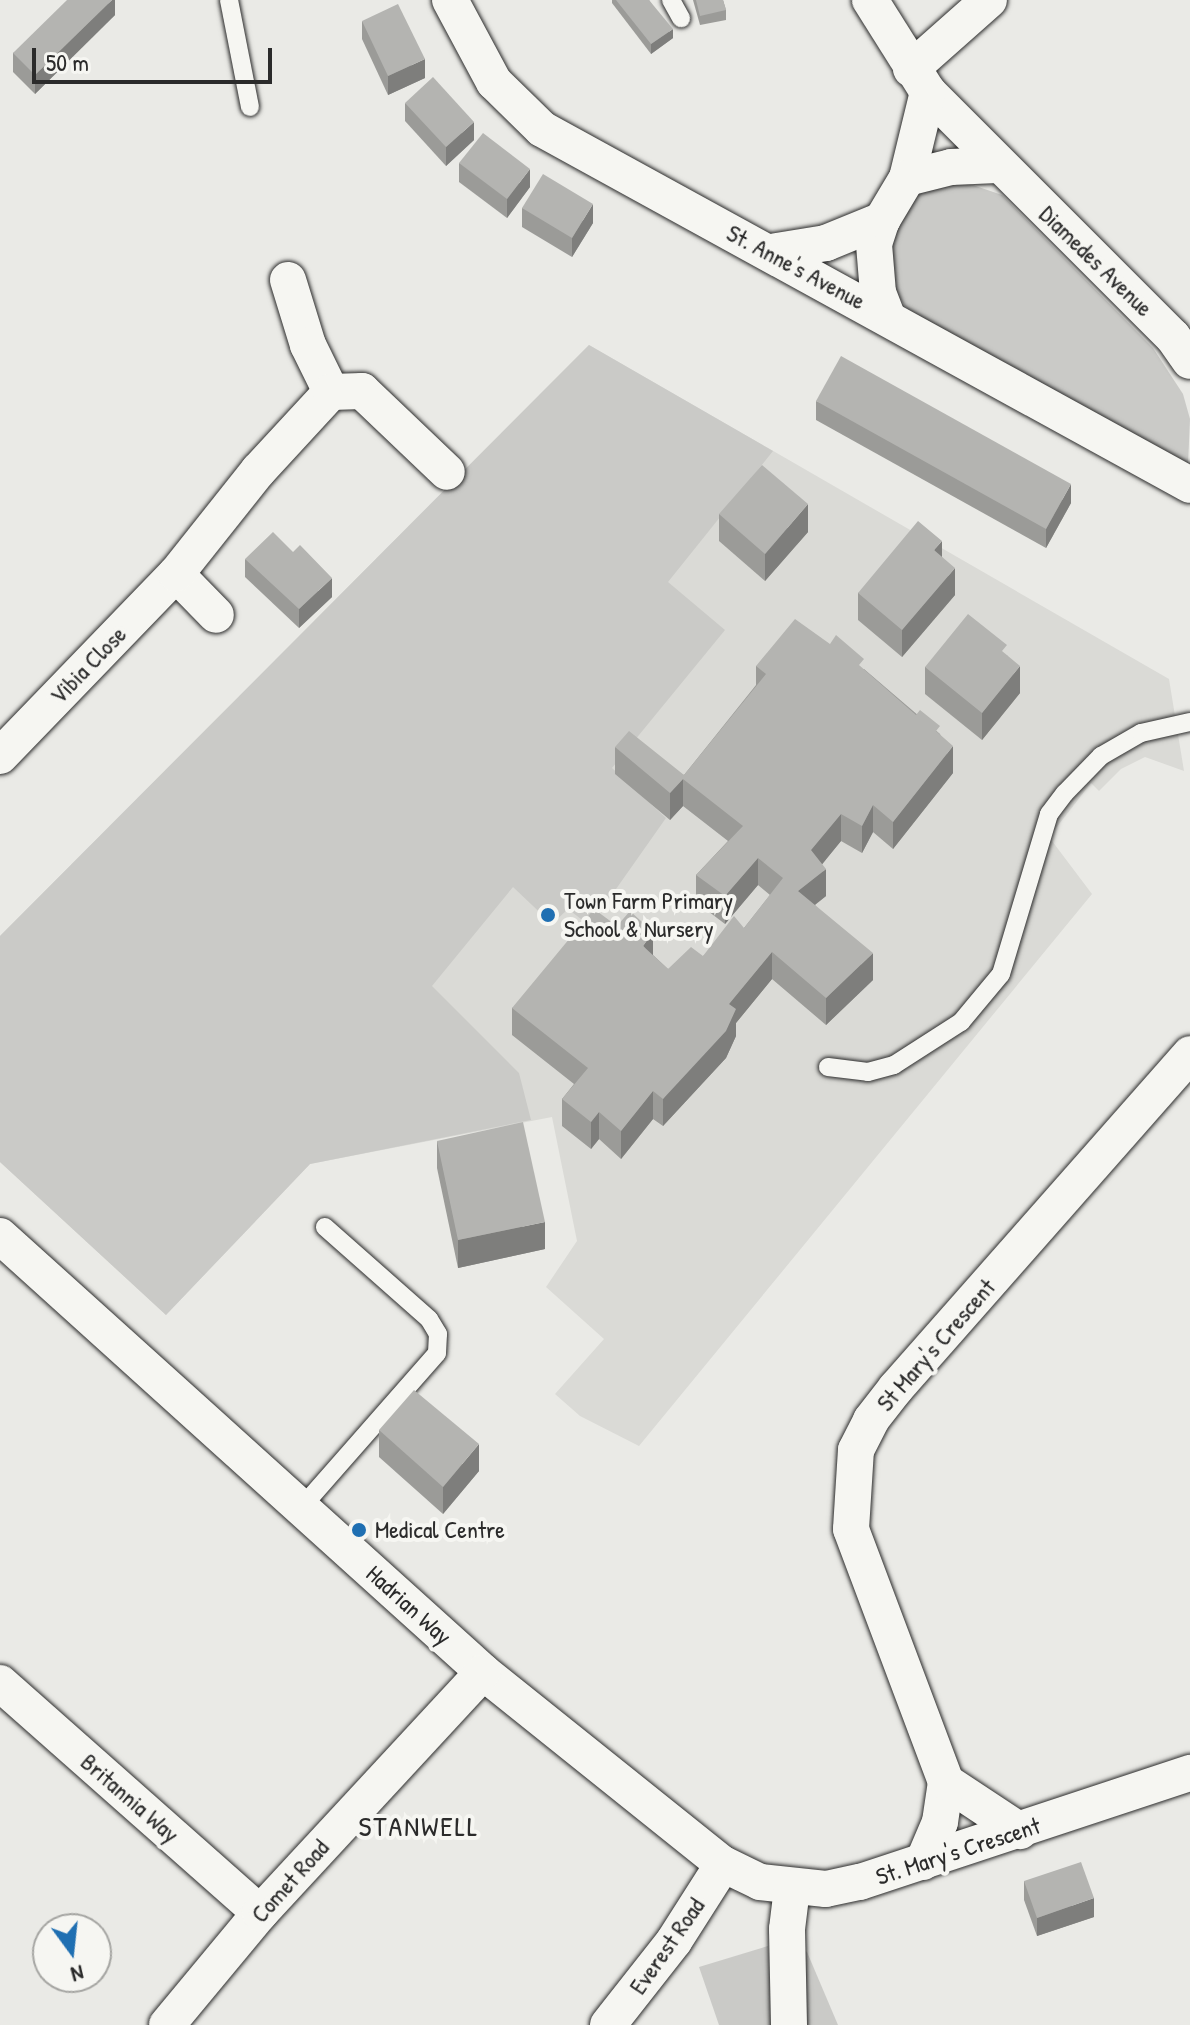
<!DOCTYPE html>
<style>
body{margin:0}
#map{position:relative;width:1190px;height:2025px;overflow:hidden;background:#eaeae6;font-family:"Patrick Hand",sans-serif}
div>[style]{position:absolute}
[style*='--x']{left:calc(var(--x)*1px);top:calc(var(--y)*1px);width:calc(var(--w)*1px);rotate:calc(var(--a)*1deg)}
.built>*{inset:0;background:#dadad6}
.green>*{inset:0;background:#cacac7}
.roads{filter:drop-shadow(0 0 2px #2b2b2b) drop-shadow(0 0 2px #2b2b2b)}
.lane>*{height:18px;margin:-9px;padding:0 9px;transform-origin:9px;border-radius:9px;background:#f6f6f2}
.street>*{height:36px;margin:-18px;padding:0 18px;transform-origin:18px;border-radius:18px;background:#f6f6f2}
.wall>*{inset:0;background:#9b9b98}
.shaded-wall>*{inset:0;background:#7e7e7c}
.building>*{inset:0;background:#b4b4b1}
.dots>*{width:22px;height:22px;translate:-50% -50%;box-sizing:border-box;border:4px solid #f6f6f2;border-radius:50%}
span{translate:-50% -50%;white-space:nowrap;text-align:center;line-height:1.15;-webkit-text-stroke:8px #f6f6f2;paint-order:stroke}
.street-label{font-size:24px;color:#2b2b2b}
.poi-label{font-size:24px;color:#2b2b2b}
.left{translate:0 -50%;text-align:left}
.quarter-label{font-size:28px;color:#2b2b2b;letter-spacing:2px}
.north{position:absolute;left:32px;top:1913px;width:80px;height:80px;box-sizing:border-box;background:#f6f6f2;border:2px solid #a5a5a2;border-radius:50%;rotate:165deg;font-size:22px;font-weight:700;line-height:32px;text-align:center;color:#2b2b2b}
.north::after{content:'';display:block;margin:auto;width:28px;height:36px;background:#1f6fb2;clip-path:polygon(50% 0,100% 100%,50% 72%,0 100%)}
.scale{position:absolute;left:32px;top:48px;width:240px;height:36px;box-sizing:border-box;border:4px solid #2b2b2b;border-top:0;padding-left:10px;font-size:24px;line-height:28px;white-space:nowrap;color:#2b2b2b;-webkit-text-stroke:6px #f6f6f2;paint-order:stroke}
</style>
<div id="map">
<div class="built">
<div style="clip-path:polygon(589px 345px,1169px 679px,1184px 771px,1145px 757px,1121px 769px,1099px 791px,1091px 783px,1049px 837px,1092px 894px,639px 1446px,580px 1416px,555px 1394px,604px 1339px,546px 1287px,577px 1241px,552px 1117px,310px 1164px,166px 1315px,0 1162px,0 936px)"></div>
</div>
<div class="green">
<div style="clip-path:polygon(964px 182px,1002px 195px,1153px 348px,1183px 394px,1190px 419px,1188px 465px,911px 314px,887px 280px,890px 231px,918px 192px)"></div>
<div style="clip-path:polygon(589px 345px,773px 451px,668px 582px,725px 630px,612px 768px,666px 818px,590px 926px,568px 909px,552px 924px,513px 887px,432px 986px,519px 1073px,531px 1120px,310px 1164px,166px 1315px,0 1162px,0 936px)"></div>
<div style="clip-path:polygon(768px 1946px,776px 2025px,719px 2025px,699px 1967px)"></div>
<div style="clip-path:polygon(799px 1947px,807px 1952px,838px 2025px,798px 2025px)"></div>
</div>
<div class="roads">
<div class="lane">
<div style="--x:229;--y:0;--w:109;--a:78.9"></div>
<div style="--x:671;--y:0;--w:21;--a:61"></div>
<div style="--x:828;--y:1067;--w:40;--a:7.1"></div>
<div style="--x:868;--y:1072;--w:27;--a:-15"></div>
<div style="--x:894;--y:1065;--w:80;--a:-32.7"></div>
<div style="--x:961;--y:1022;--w:62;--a:-50.2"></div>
<div style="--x:1001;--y:974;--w:167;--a:-73.3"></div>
<div style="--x:1049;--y:814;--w:26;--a:-53"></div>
<div style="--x:1065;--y:793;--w:52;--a:-45.8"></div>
<div style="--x:1101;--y:756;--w:46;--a:-29.9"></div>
<div style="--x:1141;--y:733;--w:50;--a:-12.7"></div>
<div style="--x:301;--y:1508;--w:206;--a:-48.7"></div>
<div style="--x:437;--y:1353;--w:19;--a:-87"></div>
<div style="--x:438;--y:1334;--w:17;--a:-121"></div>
<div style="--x:429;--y:1319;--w:139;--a:-138.5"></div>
</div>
<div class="street">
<div style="--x:450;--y:0;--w:93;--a:61.8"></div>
<div style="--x:494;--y:82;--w:67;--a:44.4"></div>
<div style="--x:542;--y:129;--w:739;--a:28.78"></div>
<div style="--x:870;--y:0;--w:109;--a:57.8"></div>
<div style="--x:928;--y:92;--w:346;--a:45"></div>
<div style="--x:1173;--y:337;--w:29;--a:55"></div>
<div style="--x:911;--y:69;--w:104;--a:-41.5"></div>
<div style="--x:907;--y:178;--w:89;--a:-76.3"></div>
<div style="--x:771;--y:252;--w:56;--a:-9.3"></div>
<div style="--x:826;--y:243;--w:61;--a:-22.3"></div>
<div style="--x:288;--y:280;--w:68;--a:72.9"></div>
<div style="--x:308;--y:345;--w:52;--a:63.9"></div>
<div style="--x:887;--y:316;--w:25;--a:-111"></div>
<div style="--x:878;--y:293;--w:49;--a:-94.7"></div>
<div style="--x:874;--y:244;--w:25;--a:-72"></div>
<div style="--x:882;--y:220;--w:49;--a:-59.2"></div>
<div style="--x:907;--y:178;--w:45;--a:-14"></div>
<div style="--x:951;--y:167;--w:46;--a:-2.5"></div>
<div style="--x:176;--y:574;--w:57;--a:45.7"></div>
<div style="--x:0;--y:756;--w:253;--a:-46"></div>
<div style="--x:176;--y:574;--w:132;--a:-51.5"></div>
<div style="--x:258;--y:471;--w:108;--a:-47.3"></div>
<div style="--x:331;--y:392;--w:31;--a:-2"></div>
<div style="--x:362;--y:391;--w:117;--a:43.6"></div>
<div style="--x:0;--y:1236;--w:651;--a:42.07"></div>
<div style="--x:483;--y:1672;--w:307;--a:38.7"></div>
<div style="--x:723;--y:1864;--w:41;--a:25.9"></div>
<div style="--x:760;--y:1882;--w:66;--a:6.1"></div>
<div style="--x:826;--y:1889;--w:35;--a:-12"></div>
<div style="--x:860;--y:1882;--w:348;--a:-18.3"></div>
<div style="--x:0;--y:1683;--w:347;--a:41.5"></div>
<div style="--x:946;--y:1782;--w:89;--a:33.5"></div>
<div style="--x:923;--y:1862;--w:43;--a:-67"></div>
<div style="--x:940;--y:1822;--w:40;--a:-81.5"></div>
<div style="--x:946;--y:1782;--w:270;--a:-110.6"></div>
<div style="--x:851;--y:1529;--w:79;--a:-86.4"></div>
<div style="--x:856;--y:1450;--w:34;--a:-63"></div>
<div style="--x:871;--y:1420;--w:41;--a:-52"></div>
<div style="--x:896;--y:1388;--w:445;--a:-48.6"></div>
<div style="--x:167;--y:2025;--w:146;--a:-50.3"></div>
<div style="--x:260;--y:1913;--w:328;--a:-47.2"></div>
<div style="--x:608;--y:2025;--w:107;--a:-51.8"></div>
<div style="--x:674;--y:1941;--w:91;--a:-57.5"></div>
<div style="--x:789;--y:2025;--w:96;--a:-91.2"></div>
<div style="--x:787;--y:1929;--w:41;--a:-83"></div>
</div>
</div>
<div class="wall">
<div style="clip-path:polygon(115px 0,115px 15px,35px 94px,13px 72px,13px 53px)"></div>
<div style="clip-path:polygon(612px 0,649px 0,673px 38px,651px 54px,612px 3px)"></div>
<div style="clip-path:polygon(693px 0,723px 0,726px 10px,726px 20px,700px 25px)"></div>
<div style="clip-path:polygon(362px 21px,425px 78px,388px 95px,362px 39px)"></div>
<div style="clip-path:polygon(405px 103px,474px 140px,446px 166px,405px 121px)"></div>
<div style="clip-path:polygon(459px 163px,530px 187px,507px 218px,459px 182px)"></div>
<div style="clip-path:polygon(522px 208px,593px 223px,572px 257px,522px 227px)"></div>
<div style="clip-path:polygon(816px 401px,1071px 503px,1046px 548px,816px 420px)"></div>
<div style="clip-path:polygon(719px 514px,808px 532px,765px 581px,719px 541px)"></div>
<div style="clip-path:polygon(942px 557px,955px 595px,902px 657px,858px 620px,858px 593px)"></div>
<div style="clip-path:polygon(245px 559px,332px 597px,299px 628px,245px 577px)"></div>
<div style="clip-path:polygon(1007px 655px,1020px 693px,982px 740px,925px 694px,925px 667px)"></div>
<div style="clip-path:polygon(756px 666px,864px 669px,940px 734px,953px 773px,893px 849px,873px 832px,862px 853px,841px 841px,822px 864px,826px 896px,815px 905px,873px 980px,826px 1025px,772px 979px,736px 1023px,736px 1036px,726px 1058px,663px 1126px,653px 1119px,621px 1159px,599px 1139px,591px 1149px,562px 1126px,562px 1099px,574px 1084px,512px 1035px,512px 1008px,653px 955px,668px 969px,703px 956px,744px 928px,770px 895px,758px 885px,725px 924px,696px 902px,696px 875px,728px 841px,683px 806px,670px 820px,615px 774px,615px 747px,684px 775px,756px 685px)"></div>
<div style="clip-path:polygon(437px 1141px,545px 1249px,458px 1268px,437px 1168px)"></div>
<div style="clip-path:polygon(379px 1430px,479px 1471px,443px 1514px,379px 1457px)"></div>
<div style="clip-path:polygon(1024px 1881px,1094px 1917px,1037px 1936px,1024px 1900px)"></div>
</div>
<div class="shaded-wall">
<div style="clip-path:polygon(112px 0,115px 0,115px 15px,35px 94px,35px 75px)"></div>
<div style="clip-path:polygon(673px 29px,673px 38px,651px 54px,651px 44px)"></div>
<div style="clip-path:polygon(425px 59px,425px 78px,388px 95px,388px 76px)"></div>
<div style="clip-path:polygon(474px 122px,474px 140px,446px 166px,446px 147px)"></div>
<div style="clip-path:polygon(530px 169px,530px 187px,507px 218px,507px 199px)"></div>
<div style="clip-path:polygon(593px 204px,593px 223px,572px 257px,572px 238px)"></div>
<div style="clip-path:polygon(1071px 484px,1071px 503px,1046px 548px,1046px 529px)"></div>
<div style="clip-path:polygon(808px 504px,808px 532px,765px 581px,765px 554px)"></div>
<div style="clip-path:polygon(942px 541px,942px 568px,934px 550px)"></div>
<div style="clip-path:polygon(955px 568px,955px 595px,902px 657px,902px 630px)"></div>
<div style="clip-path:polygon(332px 578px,332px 597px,299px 628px,299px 609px)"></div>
<div style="clip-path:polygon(1020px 666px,1020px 693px,982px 740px,982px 713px)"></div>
<div style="clip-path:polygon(953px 746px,953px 773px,893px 849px,893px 822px)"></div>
<div style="clip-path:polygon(683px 779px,683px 806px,670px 820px,670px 793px)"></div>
<div style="clip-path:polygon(873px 805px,873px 832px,862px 853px,862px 826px)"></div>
<div style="clip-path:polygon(841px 814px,841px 841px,811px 878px,811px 850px)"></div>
<div style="clip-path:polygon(758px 858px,758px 885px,725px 924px,725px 896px)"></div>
<div style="clip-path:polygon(826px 869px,826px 896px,798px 918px,798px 891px)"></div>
<div style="clip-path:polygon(653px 932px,653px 959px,643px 946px)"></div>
<div style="clip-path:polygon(772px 952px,772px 979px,736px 1023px,736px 1036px,726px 1058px,663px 1126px,663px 1099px,729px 1004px)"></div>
<div style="clip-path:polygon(873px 953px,873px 980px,826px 1025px,826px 998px)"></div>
<div style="clip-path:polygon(653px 1091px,653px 1119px,621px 1159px,621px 1131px)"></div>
<div style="clip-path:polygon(599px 1112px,599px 1139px,591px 1149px,591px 1122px)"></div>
<div style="clip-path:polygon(545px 1222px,545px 1249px,458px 1268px,458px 1240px)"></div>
<div style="clip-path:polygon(479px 1444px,479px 1471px,443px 1514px,443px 1487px)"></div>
<div style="clip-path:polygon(1094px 1898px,1094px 1917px,1037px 1936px,1037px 1918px)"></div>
</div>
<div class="building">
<div style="clip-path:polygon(67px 0,112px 0,35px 75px,13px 53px)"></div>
<div style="clip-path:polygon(616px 0,649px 0,673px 29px,651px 44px)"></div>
<div style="clip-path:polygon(696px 0,723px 0,726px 10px,700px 16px)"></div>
<div style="clip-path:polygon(398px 4px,425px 59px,388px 76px,362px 21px)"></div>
<div style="clip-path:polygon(433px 77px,474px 122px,446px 147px,405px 103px)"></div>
<div style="clip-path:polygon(483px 133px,530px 169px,507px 199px,459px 163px)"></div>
<div style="clip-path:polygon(543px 174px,593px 204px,572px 238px,522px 208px)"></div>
<div style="clip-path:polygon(841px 356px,1071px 484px,1046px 529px,816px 401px)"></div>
<div style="clip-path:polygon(762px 465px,808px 504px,765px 554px,719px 514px)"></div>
<div style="clip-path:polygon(918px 521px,942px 541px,934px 550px,955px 568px,902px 630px,858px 593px)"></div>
<div style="clip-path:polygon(273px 532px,293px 552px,300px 545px,332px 578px,299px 609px,245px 559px)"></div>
<div style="clip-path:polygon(968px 614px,1007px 645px,1002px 651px,1020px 666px,982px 713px,925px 667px)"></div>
<div style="clip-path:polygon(795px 619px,830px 644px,836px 635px,864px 659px,859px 665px,916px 715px,920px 710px,940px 726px,936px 731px,953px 746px,893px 822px,873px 805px,862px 826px,841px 814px,811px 850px,826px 869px,798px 891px,873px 953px,826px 998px,772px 952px,729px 1004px,736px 1009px,726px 1031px,663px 1099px,653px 1091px,621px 1131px,599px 1112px,591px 1122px,562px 1099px,588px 1068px,512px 1008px,594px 909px,617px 926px,630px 911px,653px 932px,643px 946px,668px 969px,691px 947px,703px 956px,734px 916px,744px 928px,783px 878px,758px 858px,725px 896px,696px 875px,743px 826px,683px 779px,670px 793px,615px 747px,629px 731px,684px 775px,766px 674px,756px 666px)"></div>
<div style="clip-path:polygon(523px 1122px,545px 1222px,458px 1240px,437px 1141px)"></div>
<div style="clip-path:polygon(414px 1390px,479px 1444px,443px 1487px,379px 1430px)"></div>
<div style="clip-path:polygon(1081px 1862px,1094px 1898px,1037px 1918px,1024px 1881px)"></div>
</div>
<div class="dots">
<div style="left:548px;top:915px;background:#1f6fb2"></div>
<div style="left:359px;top:1530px;background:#1f6fb2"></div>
</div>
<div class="street-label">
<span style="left:1096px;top:261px;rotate:44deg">Diamedes Avenue</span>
<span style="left:796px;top:267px;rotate:28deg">St. Anne's Avenue</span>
<span style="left:88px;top:665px;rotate:-46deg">Vibia Close</span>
<span style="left:936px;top:1345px;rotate:-49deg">St Mary's Crescent</span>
<span style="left:409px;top:1605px;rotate:42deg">Hadrian Way</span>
<span style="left:130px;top:1798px;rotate:41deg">Britannia Way</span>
<span style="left:958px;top:1851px;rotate:-18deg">St. Mary's Crescent</span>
<span style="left:290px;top:1881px;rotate:-48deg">Comet Road</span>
<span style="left:667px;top:1946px;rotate:-55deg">Everest Road</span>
</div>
<div class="poi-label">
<span class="left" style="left:564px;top:915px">Town Farm Primary<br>School &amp; Nursery</span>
<span class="left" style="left:375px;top:1530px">Medical Centre</span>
</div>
<div class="quarter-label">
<span style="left:419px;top:1826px">STANWELL</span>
</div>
<div class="north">N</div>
<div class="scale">50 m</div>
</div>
